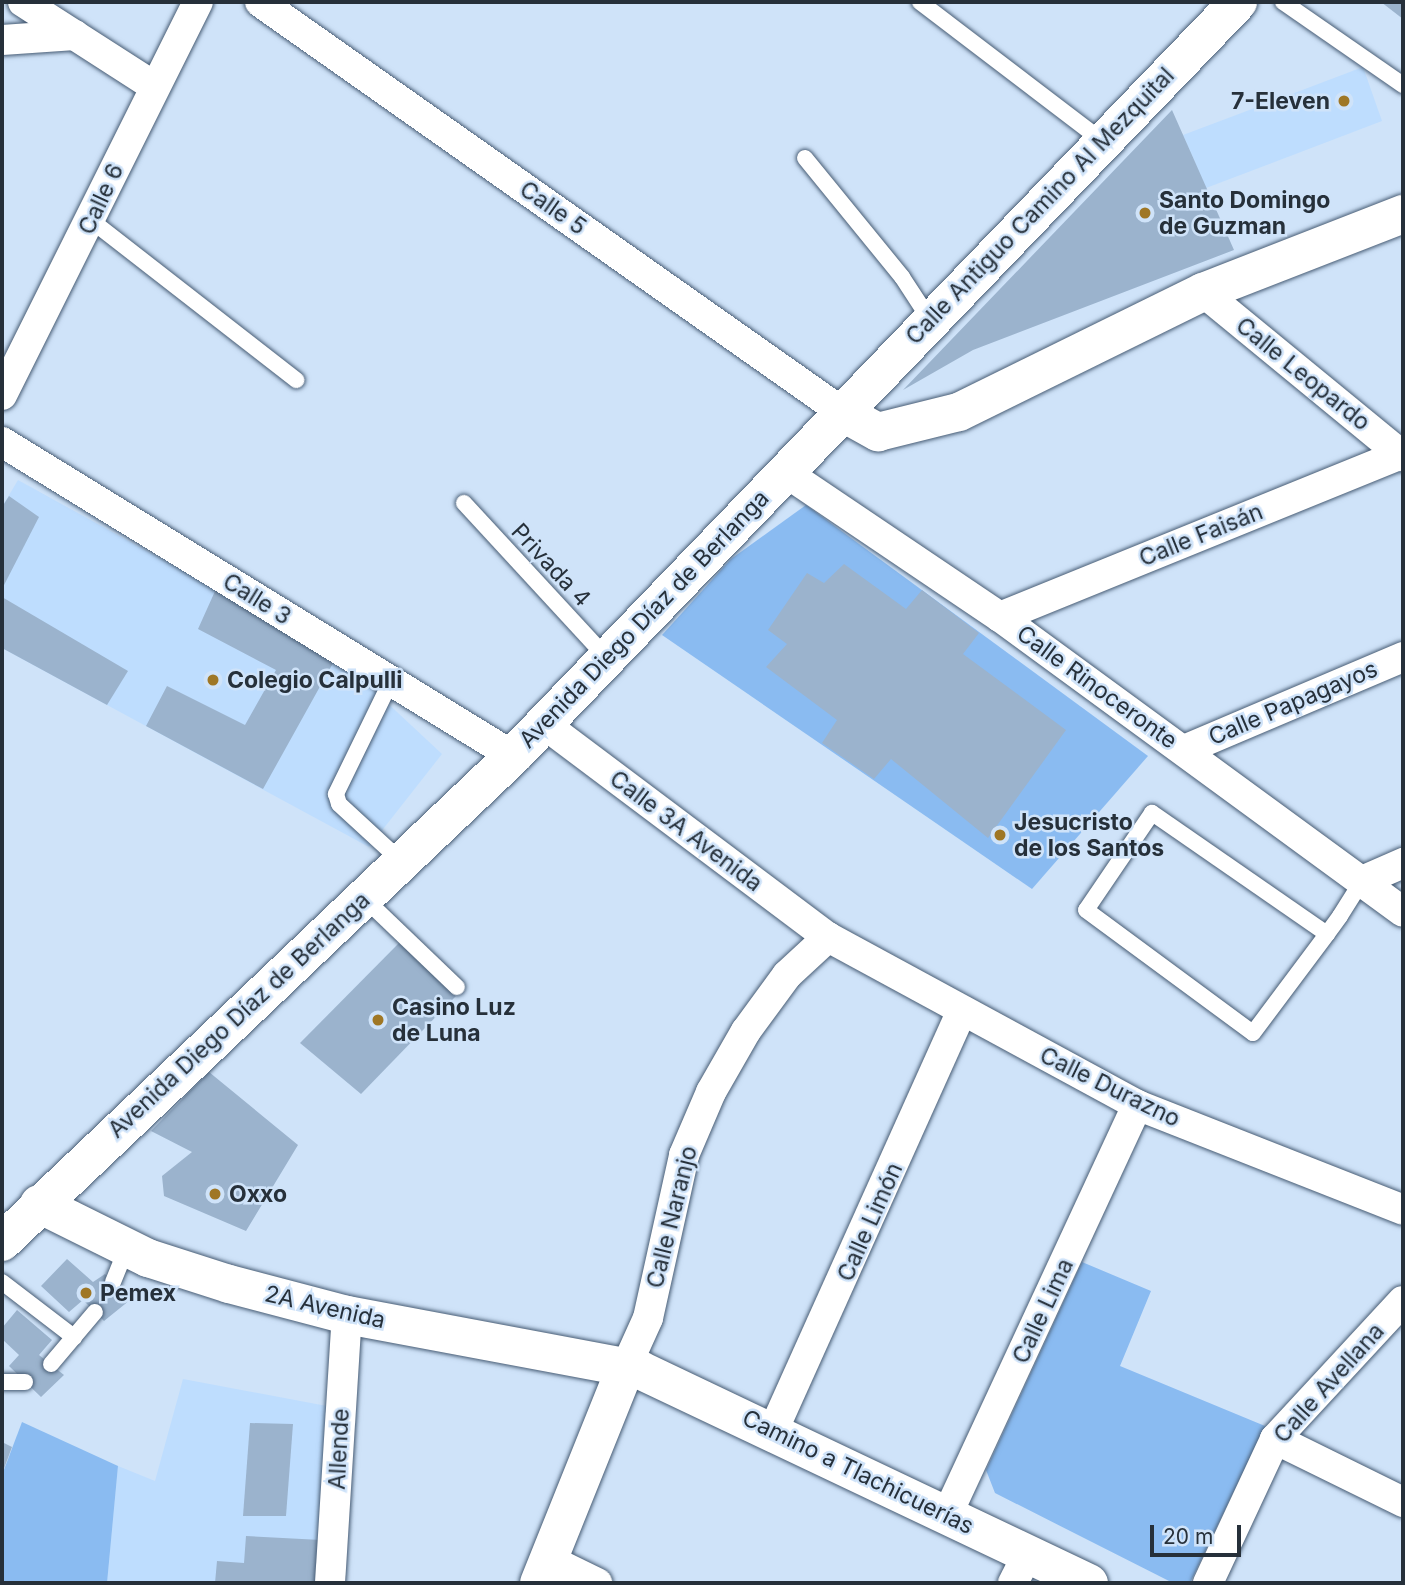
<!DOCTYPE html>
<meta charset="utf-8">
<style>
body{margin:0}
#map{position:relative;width:1405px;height:1585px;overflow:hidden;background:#cfe3f9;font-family:Inter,sans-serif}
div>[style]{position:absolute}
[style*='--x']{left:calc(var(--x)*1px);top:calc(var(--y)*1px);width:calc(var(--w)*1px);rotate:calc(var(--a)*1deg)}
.built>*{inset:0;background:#beddfe}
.green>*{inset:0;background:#8abbf1}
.building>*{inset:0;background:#9bb3cd}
.roads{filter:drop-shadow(0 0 2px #475c74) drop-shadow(0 0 2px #475c74)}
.service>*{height:16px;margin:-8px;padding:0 8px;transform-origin:8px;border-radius:8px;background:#fff}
.minor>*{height:30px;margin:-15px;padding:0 15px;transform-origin:15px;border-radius:15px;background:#fff}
.tertiary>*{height:38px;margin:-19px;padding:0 19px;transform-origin:19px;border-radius:19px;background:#fff}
.dots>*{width:19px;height:19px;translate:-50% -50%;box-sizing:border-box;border:4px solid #cfe3f9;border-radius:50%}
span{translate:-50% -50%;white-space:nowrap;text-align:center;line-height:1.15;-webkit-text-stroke:5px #cfe3f9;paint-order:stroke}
.poi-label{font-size:23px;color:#26303a;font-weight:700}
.right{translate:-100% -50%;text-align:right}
.left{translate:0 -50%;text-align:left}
.street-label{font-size:23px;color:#26303a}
.frame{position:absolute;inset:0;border:4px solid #26303a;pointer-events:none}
.scale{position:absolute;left:1150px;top:1525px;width:91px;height:32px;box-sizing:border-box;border:4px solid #26303a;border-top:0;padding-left:9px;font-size:21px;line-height:24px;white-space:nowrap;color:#26303a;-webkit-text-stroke:5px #cfe3f9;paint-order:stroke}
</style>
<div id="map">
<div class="built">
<div style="clip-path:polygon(1363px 67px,1382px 121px,1206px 188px,1183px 135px)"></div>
<div style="clip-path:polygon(18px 480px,337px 656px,442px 754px,369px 847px,2px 648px,2px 507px)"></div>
<div style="clip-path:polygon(183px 1379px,332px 1407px,318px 1583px,107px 1583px,118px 1466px,155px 1481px)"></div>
</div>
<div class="green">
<div style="clip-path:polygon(806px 505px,1148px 756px,1032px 889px,662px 635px,731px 559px)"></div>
<div style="clip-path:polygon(1082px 1262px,1151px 1291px,1120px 1366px,1265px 1426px,1190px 1583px,1173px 1583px,995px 1493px,986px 1470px)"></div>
<div style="clip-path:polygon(22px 1422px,118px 1466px,107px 1583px,2px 1583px,2px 1475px)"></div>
</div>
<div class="building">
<div style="clip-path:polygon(1381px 2px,1403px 2px,1403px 19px)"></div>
<div style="clip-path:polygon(1172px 110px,1234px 250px,973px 350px,903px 390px)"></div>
<div style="clip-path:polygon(9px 496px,39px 517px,2px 589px,2px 507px)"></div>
<div style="clip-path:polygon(844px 564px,906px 609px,922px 590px,979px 633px,963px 654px,1066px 730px,988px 838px,891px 759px,874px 779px,822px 743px,837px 720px,766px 667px,787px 644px,768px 630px,807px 573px,824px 583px)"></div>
<div style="clip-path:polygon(216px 589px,337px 656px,263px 789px,146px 726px,167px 686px,245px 725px,276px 670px,198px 629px)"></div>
<div style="clip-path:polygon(2px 597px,128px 671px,107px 705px,2px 648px)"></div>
<div style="clip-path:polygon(399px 943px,456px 996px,361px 1094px,300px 1043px)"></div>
<div style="clip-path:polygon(209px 1072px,298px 1145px,246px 1231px,164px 1196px,162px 1176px,192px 1152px,151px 1131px)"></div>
<div style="clip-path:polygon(67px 1259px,93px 1282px,105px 1274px,130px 1300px,104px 1321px,83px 1300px,69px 1312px,41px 1286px)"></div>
<div style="clip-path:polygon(17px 1310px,52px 1340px,39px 1355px,64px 1375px,41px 1397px,9px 1366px,19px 1355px,2px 1339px,2px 1328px)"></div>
<div style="clip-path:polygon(250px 1423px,293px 1424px,286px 1516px,243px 1516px)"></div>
<div style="clip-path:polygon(2px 1442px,12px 1447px,2px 1474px)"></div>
<div style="clip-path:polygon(246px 1536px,321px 1540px,318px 1583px,215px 1583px,217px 1561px,244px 1563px)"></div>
</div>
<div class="roads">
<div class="service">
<div style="--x:920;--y:2;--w:228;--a:37.3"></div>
<div style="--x:1283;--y:2;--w:146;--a:34.7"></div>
<div style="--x:805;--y:158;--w:154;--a:50.8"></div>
<div style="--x:902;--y:277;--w:51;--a:56.9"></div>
<div style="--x:92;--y:221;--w:259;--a:37.9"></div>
<div style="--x:464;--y:503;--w:209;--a:47.3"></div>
<div style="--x:391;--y:681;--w:126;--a:116"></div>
<div style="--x:336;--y:794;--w:10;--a:73"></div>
<div style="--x:339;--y:804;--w:84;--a:42.6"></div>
<div style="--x:363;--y:897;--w:130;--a:43.8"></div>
<div style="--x:1327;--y:934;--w:213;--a:-145.3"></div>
<div style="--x:1152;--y:813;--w:117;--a:124.2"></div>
<div style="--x:1086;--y:910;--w:207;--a:36.4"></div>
<div style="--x:1253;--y:1033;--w:124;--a:-53.2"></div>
<div style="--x:1327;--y:934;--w:22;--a:-54"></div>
<div style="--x:1340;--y:916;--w:41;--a:-57.8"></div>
<div style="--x:2;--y:1282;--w:91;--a:37.4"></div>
<div style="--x:113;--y:1282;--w:37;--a:-68"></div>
<div style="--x:51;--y:1364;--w:68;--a:-49.8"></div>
<div style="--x:2;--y:1382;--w:23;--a:0"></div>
</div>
<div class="minor">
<div style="--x:23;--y:2;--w:156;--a:32.7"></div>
<div style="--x:260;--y:2;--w:716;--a:35.16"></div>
<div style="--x:2;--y:40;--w:73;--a:-3.9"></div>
<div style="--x:1203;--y:292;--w:259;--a:39.4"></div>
<div style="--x:2;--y:395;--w:439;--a:-63.5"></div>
<div style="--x:2;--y:442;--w:600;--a:31.57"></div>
<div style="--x:785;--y:472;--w:259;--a:34"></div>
<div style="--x:1000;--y:617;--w:499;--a:36.2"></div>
<div style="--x:1000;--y:617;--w:435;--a:-22.1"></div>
<div style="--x:544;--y:724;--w:355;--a:36.9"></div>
<div style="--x:828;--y:937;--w:352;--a:28.5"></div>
<div style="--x:1137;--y:1105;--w:286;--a:21.5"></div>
<div style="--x:1184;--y:750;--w:238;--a:-23"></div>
<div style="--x:1362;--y:881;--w:45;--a:-23.7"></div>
<div style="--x:625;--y:1369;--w:56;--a:-65.7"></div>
<div style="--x:648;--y:1318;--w:167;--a:-77.5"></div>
<div style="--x:684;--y:1155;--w:69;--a:-66.8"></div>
<div style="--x:711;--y:1092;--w:70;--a:-60.2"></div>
<div style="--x:746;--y:1031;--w:69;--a:-53.8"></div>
<div style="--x:787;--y:975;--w:56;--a:-42.8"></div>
<div style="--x:773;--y:1431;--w:461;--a:-65.8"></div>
<div style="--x:1275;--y:1439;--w:143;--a:26.2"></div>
<div style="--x:947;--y:1515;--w:452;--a:-65.1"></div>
<div style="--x:548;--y:1559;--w:55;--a:26.1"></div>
<div style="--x:330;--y:1583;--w:269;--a:-86.4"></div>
<div style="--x:1013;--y:1583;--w:33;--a:-63"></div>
<div style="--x:1208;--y:1583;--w:159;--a:-65"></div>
<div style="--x:1275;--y:1439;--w:188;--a:-47.2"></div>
</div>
<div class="tertiary">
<div style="--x:845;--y:414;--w:38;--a:29"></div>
<div style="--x:878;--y:432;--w:83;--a:-13.9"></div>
<div style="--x:959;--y:412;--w:272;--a:-26.2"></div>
<div style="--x:1203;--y:292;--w:215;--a:-21.3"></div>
<div style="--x:39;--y:1204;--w:122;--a:26.4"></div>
<div style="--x:148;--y:1258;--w:85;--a:17.8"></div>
<div style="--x:229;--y:1284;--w:122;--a:14.7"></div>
<div style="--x:347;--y:1315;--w:298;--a:10.6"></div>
<div style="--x:640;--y:1370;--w:497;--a:25.4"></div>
<div style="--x:2;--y:1242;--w:705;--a:-43.56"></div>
<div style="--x:513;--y:756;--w:1046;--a:-46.12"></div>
<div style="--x:539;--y:1583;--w:231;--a:-68.1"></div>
</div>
</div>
<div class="dots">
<div style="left:1344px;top:101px;background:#9f7725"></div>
<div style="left:1145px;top:213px;background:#9f7725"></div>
<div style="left:213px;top:680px;background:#9f7725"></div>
<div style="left:1000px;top:835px;background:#9f7725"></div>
<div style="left:378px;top:1020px;background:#9f7725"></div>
<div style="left:215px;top:1194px;background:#9f7725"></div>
<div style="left:86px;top:1293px;background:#9f7725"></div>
</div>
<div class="poi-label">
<span class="right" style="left:1330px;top:101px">7-Eleven</span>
<span class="left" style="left:1159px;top:213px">Santo Domingo<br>de Guzman</span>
<span class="left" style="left:227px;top:680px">Colegio Calpulli</span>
<span class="left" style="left:1014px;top:835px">Jesucristo<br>de los Santos</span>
<span class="left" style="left:392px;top:1020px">Casino Luz<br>de Luna</span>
<span class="left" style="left:229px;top:1194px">Oxxo</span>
<span class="left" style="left:100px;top:1293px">Pemex</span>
</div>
<div class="street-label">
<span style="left:101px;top:199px;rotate:-65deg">Calle 6</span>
<span style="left:1040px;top:206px;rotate:-46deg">Calle Antiguo Camino Al Mezquital</span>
<span style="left:553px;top:208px;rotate:35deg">Calle 5</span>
<span style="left:1303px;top:374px;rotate:39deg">Calle Leopardo</span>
<span style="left:1201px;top:535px;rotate:-22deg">Calle Faisán</span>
<span style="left:551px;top:565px;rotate:47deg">Privada 4</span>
<span style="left:257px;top:599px;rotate:32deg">Calle 3</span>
<span style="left:644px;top:619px;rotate:-46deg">Avenida Diego Díaz de Berlanga</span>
<span style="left:1097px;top:687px;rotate:36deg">Calle Rinoceronte</span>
<span style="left:1293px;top:703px;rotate:-23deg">Calle Papagayos</span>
<span style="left:686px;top:831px;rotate:37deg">Calle 3A Avenida</span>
<span style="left:239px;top:1015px;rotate:-43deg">Avenida Diego Díaz de Berlanga</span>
<span style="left:1110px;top:1087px;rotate:26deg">Calle Durazno</span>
<span style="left:672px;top:1217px;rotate:-76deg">Calle Naranjo</span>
<span style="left:870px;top:1222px;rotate:-66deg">Calle Limón</span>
<span style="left:325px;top:1307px;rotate:13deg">2A Avenida</span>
<span style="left:1043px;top:1311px;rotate:-65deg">Calle Lima</span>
<span style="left:1329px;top:1383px;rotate:-48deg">Calle Avellana</span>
<span style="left:339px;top:1449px;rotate:-87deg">Allende</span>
<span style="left:858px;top:1472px;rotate:26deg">Camino a Tlachicuerías</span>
</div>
<div class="frame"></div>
<div class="scale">20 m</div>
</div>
